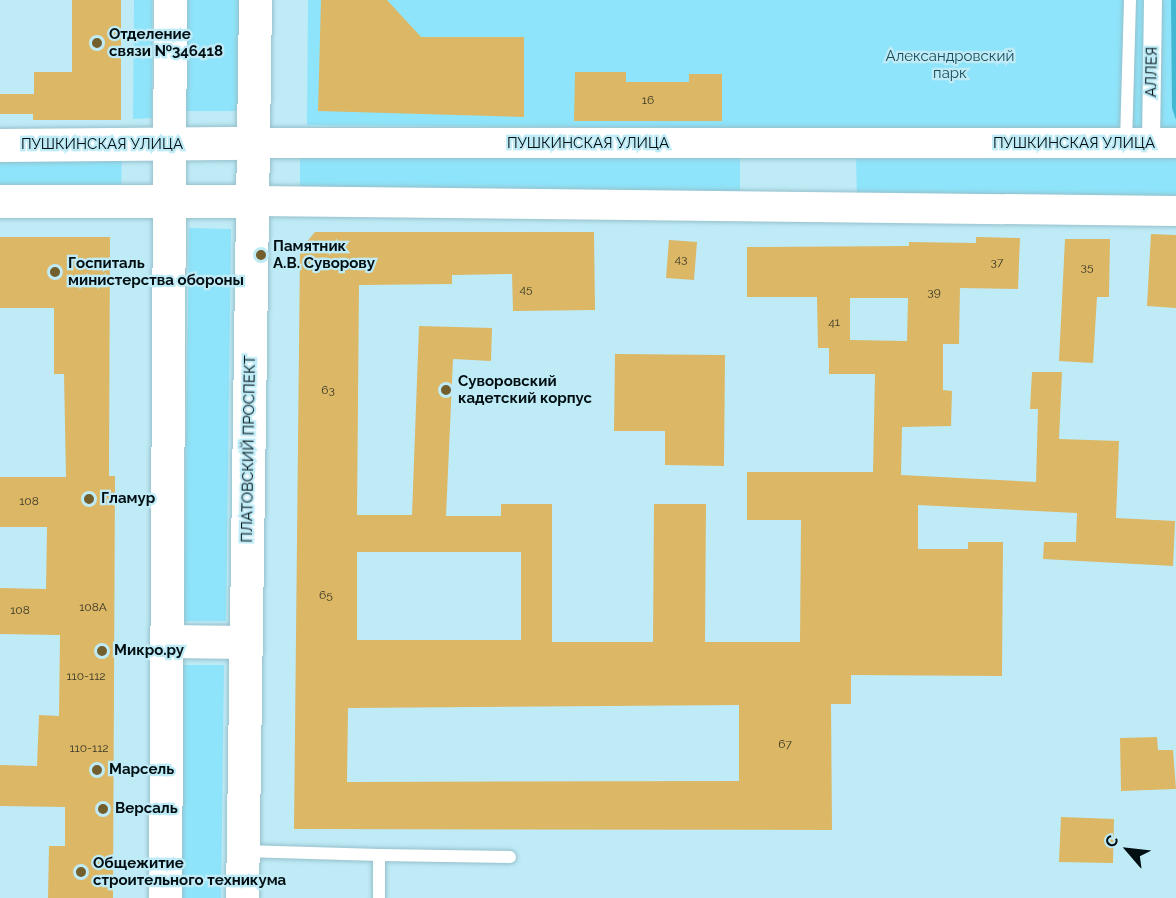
<!DOCTYPE html>
<meta charset="utf-8">
<style>
body{margin:0}
#map{position:relative;width:1176px;height:898px;overflow:hidden;background:#bfebf7;font-family:Raleway,sans-serif}
div>[style]{position:absolute}
[style*='--x']{left:calc(var(--x)*1px);top:calc(var(--y)*1px);width:calc(var(--w)*1px);rotate:calc(var(--a)*1deg)}
.green>*{inset:0;background:#8ee4fa}
.forest>*{inset:0;background:#42b8d2}
.building>*{inset:0;background:#dcb765}
.roads{filter:drop-shadow(0 0 2px #95c0cb) drop-shadow(0 0 2px #95c0cb)}
.service>*{height:12px;margin:-6px;padding:0 6px;transform-origin:6px;border-radius:6px;background:#fff}
.pedestrian>*{height:18px;margin:-9px;padding:0 9px;transform-origin:9px;border-radius:9px;background:#fff}
.tertiary>*{height:30px;margin:-15px;padding:0 15px;transform-origin:15px;border-radius:15px;background:#fff}
.secondary>*{height:33px;margin:-16.5px;padding:0 16.5px;transform-origin:16.5px;border-radius:16.5px;background:#fff}
.dots>*{width:16px;height:16px;translate:-50% -50%;box-sizing:border-box;border:3px solid #bfebf7;border-radius:50%}
span{translate:-50% -50%;white-space:nowrap;text-align:center;line-height:1.15;-webkit-text-stroke:4.5px #bfebf7;paint-order:stroke}
.number-label{font-size:12px;color:#383827}
.number-label span{-webkit-text-stroke-width:0}
.poi-label{font-size:15px;color:#010e12;font-weight:700}
.left{translate:0 -50%;text-align:left}
.park-label{font-size:15px;color:#1b4d58}
.street-label{font-size:15px;color:#010e12}
.north{position:absolute;left:1098px;top:820px;width:60px;height:60px;-webkit-text-stroke:4px #bfebf7;paint-order:stroke;rotate:298deg;font-size:16px;font-weight:700;line-height:24px;text-align:center;color:#010e12}
.north::after{content:'';display:block;margin:auto;width:21px;height:27px;background:#010e12;clip-path:polygon(50% 0,100% 100%,50% 72%,0 100%)}
</style>
<div id="map">
<div class="green">
<div style="clip-path:polygon(134px 0,152px 0,152px 118px,133px 119px)"></div>
<div style="clip-path:polygon(179px 0,247px 0,247px 111px,178px 111px)"></div>
<div style="clip-path:polygon(308px 0,1176px 0,1176px 131px,307px 125px)"></div>
<div style="clip-path:polygon(0 151px,122px 152px,121px 191px,0 189px)"></div>
<div style="clip-path:polygon(300px 155px,740px 155px,740px 197px,300px 191px)"></div>
<div style="clip-path:polygon(1176px 158px,1176px 201px,857px 197px,856px 159px)"></div>
<div style="clip-path:polygon(189px 228px,231px 229px,226px 621px,184px 621px)"></div>
<div style="clip-path:polygon(181px 665px,224px 665px,221px 898px,178px 898px)"></div>
</div>
<div class="forest">
<div style="clip-path:polygon(1171px 0,1176px 0,1176px 120px,1172px 108px)"></div>
</div>
<div class="building">
<div style="clip-path:polygon(72px 0,121px 0,121px 120px,33px 120px,33px 114px,0 114px,0 94px,34px 94px,34px 72px,72px 72px)"></div>
<div style="clip-path:polygon(321px 0,387px 0,421px 37px,524px 37px,524px 117px,318px 111px)"></div>
<div style="clip-path:polygon(575px 72px,626px 72px,626px 82px,689px 82px,689px 74px,722px 74px,722px 121px,574px 121px)"></div>
<div style="clip-path:polygon(evenodd,315px 232px,594px 232px,595px 310px,513px 311px,512px 274px,452px 275px,452px 284px,359px 285px,357px 515px,412px 515px,419px 326px,492px 328px,491px 361px,453px 359px,446px 516px,501px 516px,501px 504px,552px 504px,552px 642px,653px 642px,654px 504px,706px 504px,705px 642px,800px 642px,801px 520px,747px 520px,747px 472px,873px 472px,875px 374px,829px 374px,829px 348px,818px 348px,817px 297px,747px 297px,747px 247px,909px 246px,909px 242px,976px 243px,976px 237px,1020px 238px,1018px 289px,960px 288px,959px 344px,943px 344px,943px 390px,952px 391px,951px 426px,902px 427px,901px 475px,1036px 482px,1038px 409px,1030px 409px,1032px 372px,1062px 372px,1059px 439px,1119px 441px,1116px 518px,1175px 521px,1173px 566px,1043px 559px,1044px 542px,1076px 542px,1077px 513px,918px 505px,918px 549px,968px 549px,968px 542px,1003px 542px,1002px 676px,851px 675px,851px 704px,831px 704px,832px 830px,294px 829px,300px 250px,315px 232px,850px 298px,908px 298px,907px 341px,850px 340px,850px 298px,315px 232px,357px 552px,521px 552px,521px 640px,357px 640px,357px 552px,315px 232px,739px 705px,739px 781px,347px 782px,348px 708px,739px 705px)"></div>
<div style="clip-path:polygon(1151px 234px,1176px 235px,1176px 308px,1147px 306px)"></div>
<div style="clip-path:polygon(0 237px,110px 237px,109px 476px,115px 476px,113px 898px,48px 898px,49px 846px,65px 846px,65px 807px,0 806px,0 765px,37px 766px,39px 715px,59px 716px,60px 635px,0 634px,0 588px,46px 589px,47px 527px,0 527px,0 477px,66px 477px,64px 374px,54px 374px,54px 308px,0 308px)"></div>
<div style="clip-path:polygon(1065px 239px,1110px 239px,1109px 297px,1097px 297px,1093px 363px,1059px 361px)"></div>
<div style="clip-path:polygon(669px 240px,697px 242px,694px 280px,666px 278px)"></div>
<div style="clip-path:polygon(615px 354px,725px 355px,724px 466px,665px 465px,665px 431px,614px 431px)"></div>
<div style="clip-path:polygon(1157px 737px,1158px 750px,1173px 750px,1176px 789px,1121px 791px,1120px 738px)"></div>
<div style="clip-path:polygon(1061px 817px,1114px 819px,1113px 863px,1059px 862px)"></div>
</div>
<div class="roads">
<div class="service">
<div style="--x:1126;--y:143;--w:143;--a:-88.4"></div>
<div style="--x:243;--y:851;--w:136;--a:1.7"></div>
<div style="--x:379;--y:855;--w:43;--a:90"></div>
<div style="--x:379;--y:855;--w:131;--a:0.9"></div>
</div>
<div class="pedestrian">
<div style="--x:1151;--y:143;--w:143;--a:-89.2"></div>
</div>
<div class="tertiary">
<div style="--x:254;--y:143;--w:922;--a:0"></div>
<div style="--x:254;--y:201;--w:922;--a:0.62"></div>
</div>
<div class="secondary">
<div style="--x:0;--y:145;--w:254;--a:-0.5"></div>
<div style="--x:0;--y:201;--w:254;--a:0"></div>
<div style="--x:167;--y:641;--w:79;--a:0.7"></div>
<div style="--x:165;--y:898;--w:898;--a:-89.68"></div>
<div style="--x:242;--y:898;--w:898;--a:-89.17"></div>
</div>
</div>
<div class="dots">
<div style="left:97px;top:43px;background:#735e2d"></div>
<div style="left:261px;top:255px;background:#735e2d"></div>
<div style="left:55px;top:272px;background:#735e2d"></div>
<div style="left:446px;top:390px;background:#735e2d"></div>
<div style="left:89px;top:499px;background:#735e2d"></div>
<div style="left:102px;top:651px;background:#735e2d"></div>
<div style="left:97px;top:770px;background:#735e2d"></div>
<div style="left:103px;top:809px;background:#735e2d"></div>
<div style="left:81px;top:872px;background:#735e2d"></div>
</div>
<div class="number-label">
<span style="left:648px;top:101px">16</span>
<span style="left:681px;top:260px">43</span>
<span style="left:997px;top:263px">37</span>
<span style="left:1087px;top:268px">35</span>
<span style="left:526px;top:290px">45</span>
<span style="left:934px;top:293px">39</span>
<span style="left:834px;top:323px">41</span>
<span style="left:328px;top:391px">63</span>
<span style="left:29px;top:502px">108</span>
<span style="left:326px;top:596px">65</span>
<span style="left:93px;top:608px">108А</span>
<span style="left:20px;top:611px">108</span>
<span style="left:86px;top:677px">110-112</span>
<span style="left:785px;top:745px">67</span>
<span style="left:89px;top:749px">110-112</span>
</div>
<div class="poi-label">
<span class="left" style="left:109px;top:43px">Отделение<br>связи №346418</span>
<span class="left" style="left:273px;top:255px">Памятник<br>А.В. Суворову</span>
<span class="left" style="left:68px;top:272px">Госпиталь<br>министерства обороны</span>
<span class="left" style="left:458px;top:390px">Суворовский<br>кадетский корпус</span>
<span class="left" style="left:101px;top:499px">Гламур</span>
<span class="left" style="left:114px;top:651px">Микро.ру</span>
<span class="left" style="left:109px;top:770px">Марсель</span>
<span class="left" style="left:115px;top:809px">Версаль</span>
<span class="left" style="left:93px;top:872px">Общежитие<br>строительного техникума</span>
</div>
<div class="park-label">
<span style="left:950px;top:65px">Александровский<br>парк</span>
</div>
<div class="street-label">
<span style="left:1152px;top:72px;rotate:-89deg">АЛЛЕЯ</span>
<span style="left:588px;top:144px">ПУШКИНСКАЯ УЛИЦА</span>
<span style="left:1074px;top:144px">ПУШКИНСКАЯ УЛИЦА</span>
<span style="left:102px;top:145px">ПУШКИНСКАЯ УЛИЦА</span>
<span style="left:249px;top:449px;rotate:-89deg">ПЛАТОВСКИЙ ПРОСПЕКТ</span>
</div>
<div class="north">С</div>
</div>
